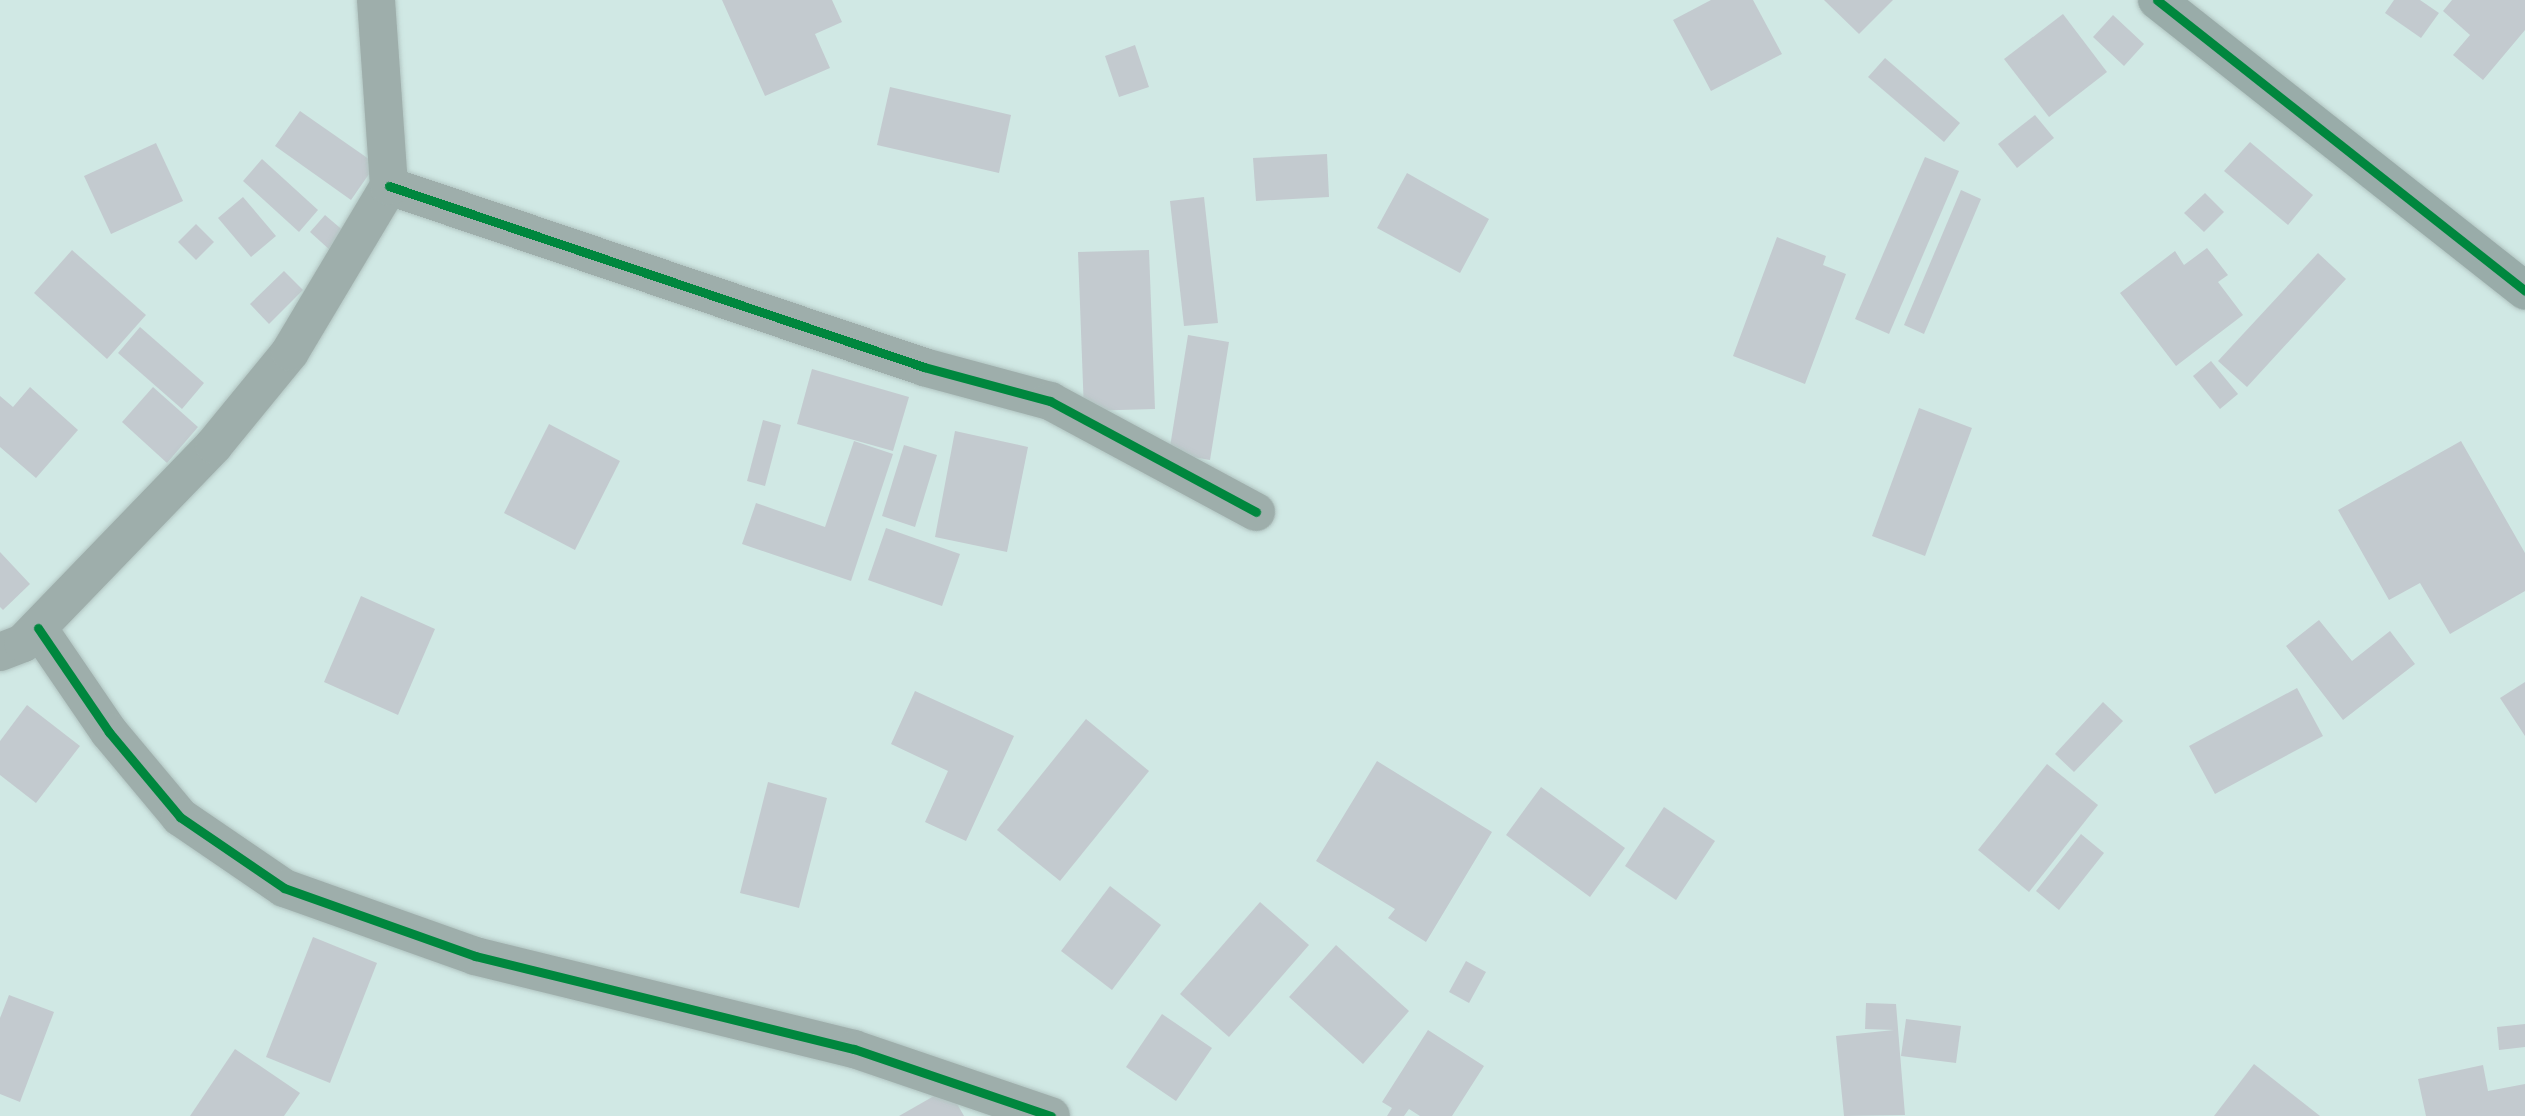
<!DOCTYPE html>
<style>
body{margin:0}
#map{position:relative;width:2525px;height:1116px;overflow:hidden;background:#d0e8e4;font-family:Cabin,sans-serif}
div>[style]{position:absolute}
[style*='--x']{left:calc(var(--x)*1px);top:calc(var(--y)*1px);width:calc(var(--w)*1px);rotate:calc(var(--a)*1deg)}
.building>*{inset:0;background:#c3cacf}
.roads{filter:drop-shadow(0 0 2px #b1c4c1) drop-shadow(0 0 2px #b1c4c1)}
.street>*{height:38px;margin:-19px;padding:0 19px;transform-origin:19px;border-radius:19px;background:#9eaeab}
.secondary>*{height:38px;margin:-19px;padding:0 19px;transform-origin:19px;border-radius:19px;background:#99aca9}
.cycleway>*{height:9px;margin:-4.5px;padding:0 4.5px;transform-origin:4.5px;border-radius:4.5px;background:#00873e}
span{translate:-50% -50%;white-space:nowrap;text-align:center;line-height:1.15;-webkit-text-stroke:5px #d9fdf7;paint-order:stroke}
</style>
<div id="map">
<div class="building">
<div style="clip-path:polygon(722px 0,832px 0,842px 22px,815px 34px,830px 68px,765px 96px)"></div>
<div style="clip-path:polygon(1711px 0,1753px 0,1782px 54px,1711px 91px,1673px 20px)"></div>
<div style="clip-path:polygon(1824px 0,1893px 0,1859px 34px)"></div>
<div style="clip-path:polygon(2394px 0,2420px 0,2439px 13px,2421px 38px,2385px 13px)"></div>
<div style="clip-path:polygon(2452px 0,2525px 0,2525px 30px,2483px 80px,2453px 55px,2470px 35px,2443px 11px)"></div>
<div style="clip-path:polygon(2063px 14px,2107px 72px,2049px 117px,2004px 59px)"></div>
<div style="clip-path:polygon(2113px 15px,2144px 44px,2124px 66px,2093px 37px)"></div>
<div style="clip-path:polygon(1135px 45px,1149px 87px,1119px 97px,1105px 56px)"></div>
<div style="clip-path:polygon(1885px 58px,1960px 123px,1944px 142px,1868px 77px)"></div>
<div style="clip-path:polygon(890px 87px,1011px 115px,999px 173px,877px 145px)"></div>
<div style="clip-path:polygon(300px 111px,376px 164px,351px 200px,275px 146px)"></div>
<div style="clip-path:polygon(2035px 115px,2054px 138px,2017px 168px,1998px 144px)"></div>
<div style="clip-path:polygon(2250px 142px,2313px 195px,2288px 225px,2224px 171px)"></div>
<div style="clip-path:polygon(156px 143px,183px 201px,111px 234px,84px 176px)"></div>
<div style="clip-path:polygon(1327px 154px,1329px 197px,1256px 201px,1253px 158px)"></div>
<div style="clip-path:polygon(1925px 157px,1959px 171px,1889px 334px,1855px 319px)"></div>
<div style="clip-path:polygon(262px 159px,318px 210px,299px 232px,243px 181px)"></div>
<div style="clip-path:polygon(1407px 173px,1489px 219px,1460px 273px,1377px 228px)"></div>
<div style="clip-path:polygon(1961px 190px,1981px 199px,1924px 334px,1904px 325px)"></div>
<div style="clip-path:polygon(2205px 193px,2224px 212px,2204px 232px,2184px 213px)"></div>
<div style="clip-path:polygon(243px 197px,276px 236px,251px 257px,218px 218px)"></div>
<div style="clip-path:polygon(1204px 197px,1218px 323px,1184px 326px,1170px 201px)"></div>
<div style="clip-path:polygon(325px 215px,346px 233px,331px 251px,310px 232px)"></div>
<div style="clip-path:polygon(196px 224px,214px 242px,196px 260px,178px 242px)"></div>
<div style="clip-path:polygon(1777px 237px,1826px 256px,1823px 265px,1846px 274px,1805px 384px,1733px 356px)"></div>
<div style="clip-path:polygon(2207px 248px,2228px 275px,2218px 282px,2243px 315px,2176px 366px,2120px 293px,2175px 251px,2184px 265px)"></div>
<div style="clip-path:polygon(72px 250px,146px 315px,107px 359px,34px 293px)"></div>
<div style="clip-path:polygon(1149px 250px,1155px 409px,1084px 411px,1078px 252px)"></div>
<div style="clip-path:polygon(2318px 253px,2346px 279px,2247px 387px,2218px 361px)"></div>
<div style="clip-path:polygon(284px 271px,303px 290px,269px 324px,250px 304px)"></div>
<div style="clip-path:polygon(140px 327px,204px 383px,182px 409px,118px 353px)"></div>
<div style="clip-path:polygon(1188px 335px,1229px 342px,1210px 460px,1169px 453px)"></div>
<div style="clip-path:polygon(2211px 361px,2238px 394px,2220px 409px,2193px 376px)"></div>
<div style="clip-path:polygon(812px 369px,909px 397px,893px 451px,797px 424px)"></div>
<div style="clip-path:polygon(30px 387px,78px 430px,36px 478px,0 447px,0 396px,13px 407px)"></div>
<div style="clip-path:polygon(153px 387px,198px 427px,167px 463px,122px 422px)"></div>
<div style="clip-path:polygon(1919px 408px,1972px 428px,1925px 556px,1872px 536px)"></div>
<div style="clip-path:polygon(763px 420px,781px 425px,765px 486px,747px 481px)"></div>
<div style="clip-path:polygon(549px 424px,620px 461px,575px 550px,504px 513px)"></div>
<div style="clip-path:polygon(955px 431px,1028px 447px,1007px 552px,935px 537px)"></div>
<div style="clip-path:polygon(854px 441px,893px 454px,851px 581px,742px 544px,756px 503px,825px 527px)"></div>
<div style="clip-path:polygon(2461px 441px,2525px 553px,2525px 591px,2450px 634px,2420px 583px,2389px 600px,2338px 510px)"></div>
<div style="clip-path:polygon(904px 445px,937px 455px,915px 527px,882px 516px)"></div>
<div style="clip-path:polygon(886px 528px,960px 554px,942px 606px,868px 580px)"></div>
<div style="clip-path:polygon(0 552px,30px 584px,3px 610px,0 607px)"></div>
<div style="clip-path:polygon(361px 596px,435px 629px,398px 715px,324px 682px)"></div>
<div style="clip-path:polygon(2319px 620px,2352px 661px,2390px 631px,2415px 664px,2343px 720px,2286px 646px)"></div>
<div style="clip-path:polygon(2525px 682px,2525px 736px,2500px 698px)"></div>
<div style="clip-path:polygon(2297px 688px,2323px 736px,2215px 794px,2189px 746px)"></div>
<div style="clip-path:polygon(915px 691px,1014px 736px,966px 841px,925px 822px,948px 771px,891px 744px)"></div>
<div style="clip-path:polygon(2103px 702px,2123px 721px,2074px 772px,2055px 754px)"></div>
<div style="clip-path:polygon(27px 705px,80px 746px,36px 803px,0 775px,0 741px)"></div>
<div style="clip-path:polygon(1086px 719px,1149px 771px,1060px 881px,997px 830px)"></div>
<div style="clip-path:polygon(1377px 761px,1492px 832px,1426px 942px,1388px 918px,1395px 909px,1316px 861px)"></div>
<div style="clip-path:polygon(2047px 764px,2098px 805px,2029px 892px,1978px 850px)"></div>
<div style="clip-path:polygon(768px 782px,827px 798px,799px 908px,740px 893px)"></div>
<div style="clip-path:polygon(1541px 787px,1625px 848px,1590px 897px,1506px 835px)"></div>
<div style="clip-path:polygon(1664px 807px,1715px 841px,1676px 900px,1625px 866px)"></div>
<div style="clip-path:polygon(2081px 834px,2104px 853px,2059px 910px,2036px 891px)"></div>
<div style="clip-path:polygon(1110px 886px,1161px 925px,1112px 990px,1061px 951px)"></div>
<div style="clip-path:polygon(1260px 902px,1309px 945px,1229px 1037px,1180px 994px)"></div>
<div style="clip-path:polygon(313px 937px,377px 963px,330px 1083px,266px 1057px)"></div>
<div style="clip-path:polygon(1336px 945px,1409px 1011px,1363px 1064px,1289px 997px)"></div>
<div style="clip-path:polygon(1466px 961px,1486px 972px,1469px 1003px,1449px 992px)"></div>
<div style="clip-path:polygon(9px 995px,54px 1012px,20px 1102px,0 1094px,0 1018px)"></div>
<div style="clip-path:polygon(1866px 1003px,1896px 1004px,1905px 1115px,1844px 1116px,1836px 1036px,1894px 1030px,1865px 1029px)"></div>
<div style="clip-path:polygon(1162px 1014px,1212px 1048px,1176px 1101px,1126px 1067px)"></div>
<div style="clip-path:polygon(1906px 1019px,1961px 1026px,1956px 1063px,1901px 1056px)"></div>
<div style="clip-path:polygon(2525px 1024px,2525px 1047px,2499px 1050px,2497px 1027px)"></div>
<div style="clip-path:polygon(1428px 1030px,1484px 1066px,1452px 1116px,1420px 1116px,1409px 1109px,1404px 1116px,1387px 1116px,1392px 1108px,1382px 1102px)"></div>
<div style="clip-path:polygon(235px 1049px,300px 1093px,284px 1116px,190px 1116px)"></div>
<div style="clip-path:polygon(2254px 1064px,2320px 1116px,2214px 1116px)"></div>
<div style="clip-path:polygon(2483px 1065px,2488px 1091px,2525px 1084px,2525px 1116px,2426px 1116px,2418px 1079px)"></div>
<div style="clip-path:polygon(948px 1088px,964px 1116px,899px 1116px)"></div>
</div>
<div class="roads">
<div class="street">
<div style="--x:389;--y:186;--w:565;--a:18.69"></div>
<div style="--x:924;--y:367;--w:131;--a:15.1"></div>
<div style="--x:1050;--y:401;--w:234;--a:28.3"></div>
<div style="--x:38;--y:628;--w:126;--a:55.7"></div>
<div style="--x:109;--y:732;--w:111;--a:50.1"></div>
<div style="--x:180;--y:817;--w:126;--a:34.3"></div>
<div style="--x:284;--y:888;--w:203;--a:19.6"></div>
<div style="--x:475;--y:956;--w:390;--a:13.8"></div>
<div style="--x:854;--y:1049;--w:208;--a:18.8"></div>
<div style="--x:0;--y:652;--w:25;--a:-21"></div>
<div style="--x:23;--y:643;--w:275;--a:-46"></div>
<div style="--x:214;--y:445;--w:120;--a:-50.7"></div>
<div style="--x:290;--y:352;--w:193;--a:-59.2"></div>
<div style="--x:389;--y:186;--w:186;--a:-94"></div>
</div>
<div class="secondary">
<div style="--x:2157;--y:0;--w:469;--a:38.3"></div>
</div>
</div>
<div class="cycleway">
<div style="--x:2157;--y:0;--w:469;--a:38.3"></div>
<div style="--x:389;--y:186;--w:565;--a:18.69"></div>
<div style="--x:924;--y:367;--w:131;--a:15.1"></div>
<div style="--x:1050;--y:401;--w:234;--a:28.3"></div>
<div style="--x:38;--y:628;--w:126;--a:55.7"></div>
<div style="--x:109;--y:732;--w:111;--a:50.1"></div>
<div style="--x:180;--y:817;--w:126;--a:34.3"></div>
<div style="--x:284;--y:888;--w:203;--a:19.6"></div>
<div style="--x:475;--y:956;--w:390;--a:13.8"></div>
<div style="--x:854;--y:1049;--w:208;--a:18.8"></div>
</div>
</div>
